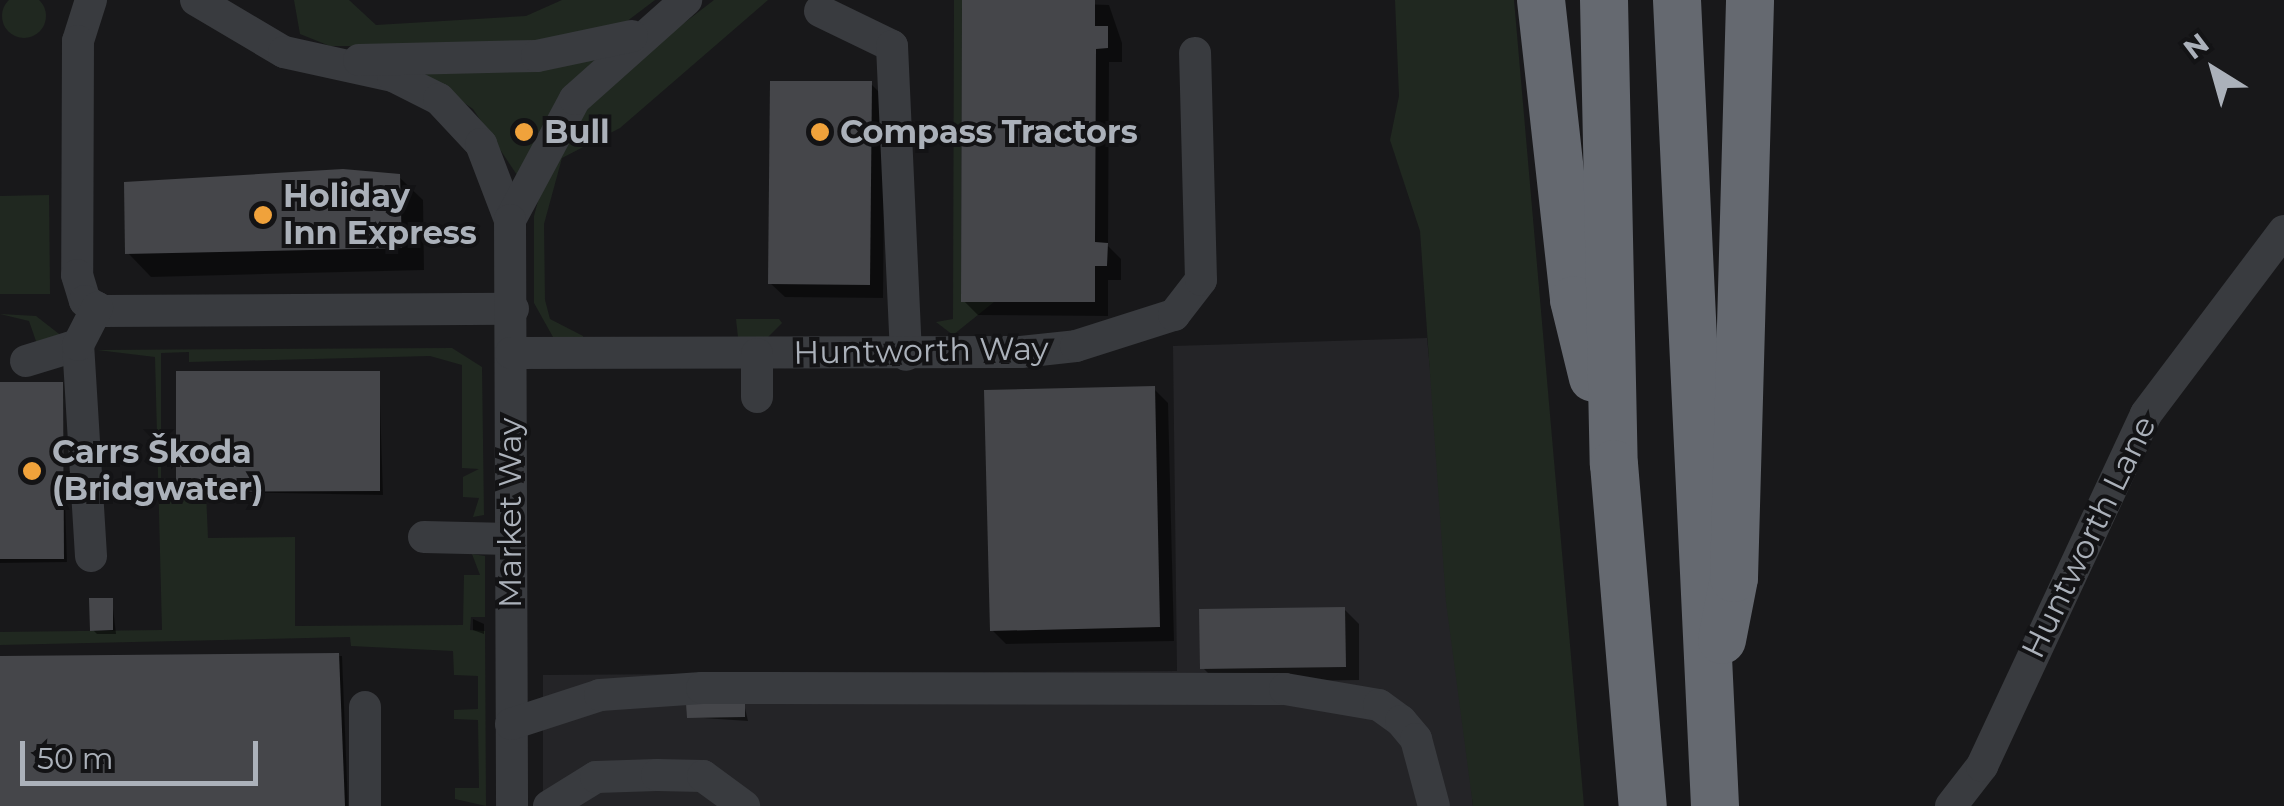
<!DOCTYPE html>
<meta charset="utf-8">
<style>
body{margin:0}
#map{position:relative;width:2284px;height:806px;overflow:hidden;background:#18181a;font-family:Montserrat,sans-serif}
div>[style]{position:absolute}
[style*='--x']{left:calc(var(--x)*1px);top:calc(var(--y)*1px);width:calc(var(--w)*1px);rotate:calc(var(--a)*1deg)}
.built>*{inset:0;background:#242427}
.green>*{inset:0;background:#202820}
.round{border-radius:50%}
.shadow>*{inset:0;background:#0007}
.building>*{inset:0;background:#45464a}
.minor>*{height:32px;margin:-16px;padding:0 16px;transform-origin:16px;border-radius:16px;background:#393b3f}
.highway>*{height:48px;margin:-24px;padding:0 24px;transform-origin:24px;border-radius:24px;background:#656970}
.dots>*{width:28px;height:28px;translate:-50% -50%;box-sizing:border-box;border:5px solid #131315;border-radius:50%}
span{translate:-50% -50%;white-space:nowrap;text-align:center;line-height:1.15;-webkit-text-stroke:8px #131315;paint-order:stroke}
.poi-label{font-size:32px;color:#abb1ba;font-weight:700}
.left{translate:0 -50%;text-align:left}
.street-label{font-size:32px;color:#abb1ba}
.north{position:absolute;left:2164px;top:20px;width:100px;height:100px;-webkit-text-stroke:8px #131315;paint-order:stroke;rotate:323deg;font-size:28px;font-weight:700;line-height:40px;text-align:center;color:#abb1ba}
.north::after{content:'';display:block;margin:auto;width:35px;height:45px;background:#abb1ba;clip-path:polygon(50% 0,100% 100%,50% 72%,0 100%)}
.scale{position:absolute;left:20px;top:741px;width:238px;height:45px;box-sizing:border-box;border:5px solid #abb1ba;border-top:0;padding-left:12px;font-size:30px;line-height:35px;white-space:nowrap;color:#abb1ba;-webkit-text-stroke:8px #131315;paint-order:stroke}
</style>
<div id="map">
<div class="built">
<div style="clip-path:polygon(1427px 338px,1473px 806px,543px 806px,543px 675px,1177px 671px,1173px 346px)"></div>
</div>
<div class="green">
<div class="round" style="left:2px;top:-6px;width:44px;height:44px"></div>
<div style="clip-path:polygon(294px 0,349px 0,376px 25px,526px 16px,562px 0,655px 0,626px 22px,534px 46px,330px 46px,300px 34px)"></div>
<div style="clip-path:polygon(714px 0,768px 0,620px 128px,562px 158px,544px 224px,545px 300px,550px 319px,583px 336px,583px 346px,553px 337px,534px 303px,534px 216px,549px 160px,610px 80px)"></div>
<div style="clip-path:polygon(954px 0,962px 0,961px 301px,994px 302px,953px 335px,936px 322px,953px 319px)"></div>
<div style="clip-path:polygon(1395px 0,1514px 0,1584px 806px,1473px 806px,1446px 602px,1420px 231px,1390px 140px,1399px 96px)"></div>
<div style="clip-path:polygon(595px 60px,517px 175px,473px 109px,411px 66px)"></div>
<div style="clip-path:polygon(49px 195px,50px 294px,0 294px,0 196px)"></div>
<div style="clip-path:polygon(0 314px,36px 316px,63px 337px,37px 344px,29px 321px)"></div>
<div style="clip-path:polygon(736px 319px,779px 319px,782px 323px,768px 337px,738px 337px)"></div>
<div style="clip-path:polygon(452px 348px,482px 367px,484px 515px,473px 517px,479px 498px,463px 497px,463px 477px,479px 469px,462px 468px,462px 365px,430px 356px,189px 362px,189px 352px,161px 353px,161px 491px,206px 492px,208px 538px,295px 537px,295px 626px,463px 625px,464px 575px,480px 575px,472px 554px,485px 556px,485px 617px,471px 617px,470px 630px,485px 631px,486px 806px,455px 799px,455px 788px,479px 788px,478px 720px,454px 719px,454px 710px,478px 709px,478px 676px,454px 675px,453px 651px,351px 646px,350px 637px,0 645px,0 632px,162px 630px,155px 357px,97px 350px)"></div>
</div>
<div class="shadow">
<div style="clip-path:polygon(965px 0,1109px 5px,1122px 43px,1122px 62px,1109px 62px,1108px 246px,1121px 259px,1121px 280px,1108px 280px,1108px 316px,978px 315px,964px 301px)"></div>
<div style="clip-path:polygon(871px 84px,885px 98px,883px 298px,785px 297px,770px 283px)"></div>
<div style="clip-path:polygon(399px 177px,423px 200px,424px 270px,151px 277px,128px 253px)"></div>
<div style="clip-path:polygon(379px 373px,383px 495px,178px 491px)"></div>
<div style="clip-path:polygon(61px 384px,67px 562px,0 563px,0 385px)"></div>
<div style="clip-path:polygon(1154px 389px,1168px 403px,1174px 641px,1006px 644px,992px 630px)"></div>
<div style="clip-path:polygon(112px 600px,116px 634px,97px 634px,93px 630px)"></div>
<div style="clip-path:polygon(1344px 609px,1359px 624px,1359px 680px,1217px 682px,1203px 668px)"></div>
<div style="clip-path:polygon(473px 619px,484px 624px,484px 634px,473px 630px)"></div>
<div style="clip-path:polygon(342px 656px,348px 806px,0 806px,0 659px)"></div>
<div style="clip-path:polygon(744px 704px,748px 721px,689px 717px)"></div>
</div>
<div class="building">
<div style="clip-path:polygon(962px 0,1095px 0,1095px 26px,1108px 26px,1108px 48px,1096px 49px,1095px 242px,1108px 243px,1107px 266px,1095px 266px,1095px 302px,961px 302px)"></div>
<div style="clip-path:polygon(770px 81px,872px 81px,870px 285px,768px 284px)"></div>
<div style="clip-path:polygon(343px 169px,400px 174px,402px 248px,125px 254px,124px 182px)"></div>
<div style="clip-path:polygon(176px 371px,380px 371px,380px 491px,176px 492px)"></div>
<div style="clip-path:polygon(0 382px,63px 382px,64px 559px,0 559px)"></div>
<div style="clip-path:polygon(1155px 386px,1160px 627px,990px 631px,984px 390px)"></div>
<div style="clip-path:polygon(89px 598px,113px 598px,113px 630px,90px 631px)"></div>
<div style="clip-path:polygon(1345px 607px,1346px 667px,1200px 669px,1199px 609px)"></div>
<div style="clip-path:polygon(339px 653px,345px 806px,0 806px,0 656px)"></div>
<div style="clip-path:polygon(745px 702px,745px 717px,687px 718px,686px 703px)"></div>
</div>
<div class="minor">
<div style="--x:91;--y:0;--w:43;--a:107.6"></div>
<div style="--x:78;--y:41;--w:234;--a:90.2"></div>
<div style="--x:77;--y:275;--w:27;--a:73"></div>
<div style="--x:85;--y:301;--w:21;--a:29"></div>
<div style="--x:103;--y:311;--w:410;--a:-0.3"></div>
<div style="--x:196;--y:0;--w:102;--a:30.6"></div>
<div style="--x:284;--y:52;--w:112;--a:12.4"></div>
<div style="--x:393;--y:76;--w:51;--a:26.6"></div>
<div style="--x:439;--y:99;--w:62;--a:47"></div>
<div style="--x:481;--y:144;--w:81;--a:69.1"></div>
<div style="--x:510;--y:220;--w:137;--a:-61.8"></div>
<div style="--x:575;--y:99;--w:149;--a:-41.7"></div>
<div style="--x:820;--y:11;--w:80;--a:25.9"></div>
<div style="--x:892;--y:46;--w:309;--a:87.4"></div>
<div style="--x:359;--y:60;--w:178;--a:-1.3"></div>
<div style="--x:537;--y:56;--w:97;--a:-11.9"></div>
<div style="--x:510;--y:220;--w:586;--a:89.8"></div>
<div style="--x:511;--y:353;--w:510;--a:-0.11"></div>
<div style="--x:1021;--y:352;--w:55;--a:-6.2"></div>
<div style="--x:1076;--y:346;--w:103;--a:-17.6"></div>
<div style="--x:1174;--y:315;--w:44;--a:-52.4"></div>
<div style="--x:1201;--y:280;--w:227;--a:-91.5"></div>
<div style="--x:26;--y:361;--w:54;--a:-17.1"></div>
<div style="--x:757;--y:397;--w:43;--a:-90"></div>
<div style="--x:424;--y:537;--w:86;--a:1.3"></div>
<div style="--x:91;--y:556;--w:211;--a:-93.5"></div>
<div style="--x:78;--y:345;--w:42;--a:-62.8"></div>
<div style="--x:511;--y:724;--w:94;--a:-18"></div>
<div style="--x:600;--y:695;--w:102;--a:-3.9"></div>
<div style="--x:702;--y:688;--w:583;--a:0.1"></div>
<div style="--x:1285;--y:689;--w:95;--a:9.7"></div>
<div style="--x:1379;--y:705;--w:27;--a:36"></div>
<div style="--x:1401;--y:721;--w:23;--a:50"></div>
<div style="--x:1416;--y:739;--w:69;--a:75"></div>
<div style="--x:365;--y:806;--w:99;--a:-90"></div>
<div style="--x:549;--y:806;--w:55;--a:-31.7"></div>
<div style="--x:596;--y:777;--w:61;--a:-1.9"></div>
<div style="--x:657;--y:775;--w:46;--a:1.2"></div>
<div style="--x:703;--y:776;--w:51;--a:36.2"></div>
<div style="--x:1951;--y:806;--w:51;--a:-52.2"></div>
<div style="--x:1982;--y:766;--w:388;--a:-65"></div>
<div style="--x:2146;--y:414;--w:229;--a:-53"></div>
</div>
<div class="highway">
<div style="--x:1541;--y:0;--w:302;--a:83.7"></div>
<div style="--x:1574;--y:300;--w:80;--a:76.3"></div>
<div style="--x:1604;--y:0;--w:464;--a:88.8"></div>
<div style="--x:1614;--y:464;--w:343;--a:85.2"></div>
<div style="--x:1677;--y:0;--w:807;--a:87.3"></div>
<div style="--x:1722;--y:640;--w:63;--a:-79"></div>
<div style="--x:1734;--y:578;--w:578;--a:-88.41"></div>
</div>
<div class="dots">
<div style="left:524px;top:132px;background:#f0a23b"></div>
<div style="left:820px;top:132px;background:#f0a23b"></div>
<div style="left:263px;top:215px;background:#f0a23b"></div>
<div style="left:32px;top:471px;background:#f0a23b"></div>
</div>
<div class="poi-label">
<span class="left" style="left:544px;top:132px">Bull</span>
<span class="left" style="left:840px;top:132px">Compass Tractors</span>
<span class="left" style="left:283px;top:215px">Holiday<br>Inn Express</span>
<span class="left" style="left:52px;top:471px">Carrs Škoda<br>(Bridgwater)</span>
</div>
<div class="street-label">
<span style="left:921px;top:351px;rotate:-1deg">Huntworth Way</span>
<span style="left:510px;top:513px;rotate:-90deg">Market Way</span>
<span style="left:2089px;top:537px;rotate:-64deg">Huntworth Lane</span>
</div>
<div class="north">N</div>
<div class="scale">50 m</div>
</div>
